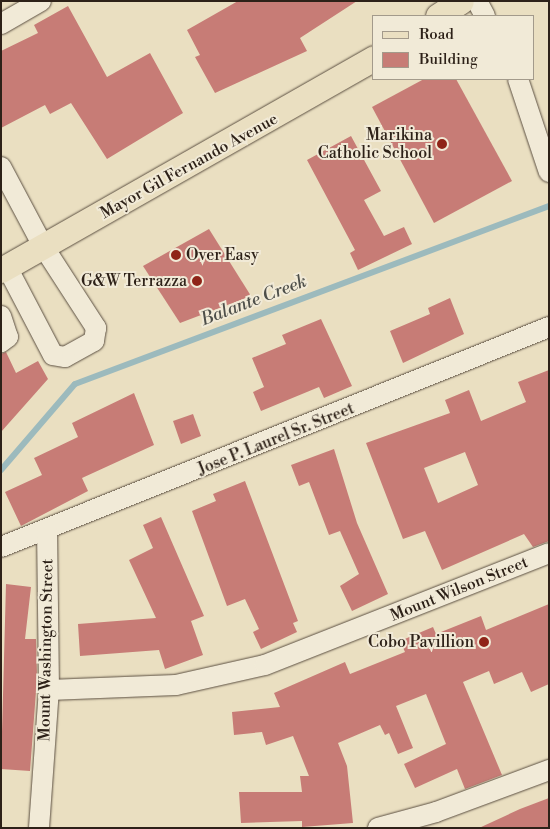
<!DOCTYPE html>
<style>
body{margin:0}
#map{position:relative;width:550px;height:829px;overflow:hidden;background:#eadfc1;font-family:"Libre Bodoni",serif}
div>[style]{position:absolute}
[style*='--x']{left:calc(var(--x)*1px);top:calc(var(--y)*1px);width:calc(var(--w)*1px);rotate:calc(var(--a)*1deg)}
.stream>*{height:6px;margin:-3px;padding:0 3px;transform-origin:3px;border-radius:3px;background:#9cbabd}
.building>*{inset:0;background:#c77c76}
.roads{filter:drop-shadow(0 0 1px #5c5042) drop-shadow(0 0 1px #5c5042)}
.minor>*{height:20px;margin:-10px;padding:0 10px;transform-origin:10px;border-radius:10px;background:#f1ead7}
.major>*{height:25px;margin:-12.5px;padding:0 12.5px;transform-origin:12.5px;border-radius:12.5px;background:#eadfc1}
.dots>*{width:14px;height:14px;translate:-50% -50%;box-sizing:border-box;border:2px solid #f1ead7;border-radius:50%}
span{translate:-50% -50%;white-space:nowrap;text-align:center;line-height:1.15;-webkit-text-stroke:4px #f1ead7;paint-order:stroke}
.poi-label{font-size:16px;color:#2d2118}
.right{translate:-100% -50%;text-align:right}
.left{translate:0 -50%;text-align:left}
.street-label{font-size:16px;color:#2d2118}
.water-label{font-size:18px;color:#4e4f4a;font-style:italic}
.frame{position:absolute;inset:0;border:2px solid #2d2118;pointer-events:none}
.legend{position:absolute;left:372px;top:15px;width:162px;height:65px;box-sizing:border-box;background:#f1ead7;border:1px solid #a39a8b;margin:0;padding:6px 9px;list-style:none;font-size:15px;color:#2d2118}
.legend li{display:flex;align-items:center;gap:10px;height:25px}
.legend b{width:25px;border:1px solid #a39a8b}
</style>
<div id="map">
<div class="stream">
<div style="--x:1;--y:470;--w:113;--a:-49.3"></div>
<div style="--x:75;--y:384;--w:506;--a:-20.58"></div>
</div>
<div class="building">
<div style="clip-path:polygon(238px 1px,357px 1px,300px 38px,307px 51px,215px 93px,195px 57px,200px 55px,187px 30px)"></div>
<div style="clip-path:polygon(68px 6px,107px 77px,150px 53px,183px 113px,107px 159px,71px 103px,50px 114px,45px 105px,1px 128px,1px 51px,38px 33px,34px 25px)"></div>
<div style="clip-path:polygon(424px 79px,456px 79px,512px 181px,434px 223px,372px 107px)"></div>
<div style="clip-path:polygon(351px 136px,381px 191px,364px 200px,384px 236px,404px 227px,412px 244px,358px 270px,350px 253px,355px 250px,307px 160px)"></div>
<div style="clip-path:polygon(209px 229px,251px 296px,180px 323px,143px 266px)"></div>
<div style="clip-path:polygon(450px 298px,464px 334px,403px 363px,390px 331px,430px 314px,428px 308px)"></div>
<div style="clip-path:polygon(321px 319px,352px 386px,324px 398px,319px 387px,261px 411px,253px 392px,264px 387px,252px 358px,286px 344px,282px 335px)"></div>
<div style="clip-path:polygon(6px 352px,16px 373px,38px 361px,48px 379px,1px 432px,1px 354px)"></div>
<div style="clip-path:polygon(evenodd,549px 370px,549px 541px,533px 547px,524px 534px,442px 570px,425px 531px,403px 539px,366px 443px,450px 413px,445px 400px,469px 390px,481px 421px,526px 402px,518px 382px,549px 370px,465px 452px,478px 485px,438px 503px,424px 468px,465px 452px)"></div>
<div style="clip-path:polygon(134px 393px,154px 445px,82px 478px,88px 491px,21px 526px,5px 492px,42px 475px,34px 458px,78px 437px,72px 423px)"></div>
<div style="clip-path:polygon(193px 414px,201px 436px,181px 444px,173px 421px)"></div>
<div style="clip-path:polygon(334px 449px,357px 523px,388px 594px,352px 611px,340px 586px,359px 574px,340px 531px,329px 535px,309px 482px,299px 486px,291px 465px)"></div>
<div style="clip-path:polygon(245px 481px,298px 621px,293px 623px,297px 632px,261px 649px,253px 632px,259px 629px,245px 599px,227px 606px,192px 511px,216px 501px,213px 494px)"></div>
<div style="clip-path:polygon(161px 517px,204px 616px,191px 621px,203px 655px,165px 669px,159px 650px,80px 656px,78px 624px,156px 618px,129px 560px,153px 548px,143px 525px)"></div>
<div style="clip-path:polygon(6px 584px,31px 587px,25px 639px,36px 639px,37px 678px,30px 771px,1px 769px)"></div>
<div style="clip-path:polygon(549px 604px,549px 684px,531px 692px,522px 672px,494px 684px,489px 671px,463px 682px,502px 775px,465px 789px,457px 769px,415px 788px,404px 764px,446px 744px,426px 694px,396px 706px,413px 748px,398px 754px,389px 733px,385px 735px,380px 725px,338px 743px,347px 766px,353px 823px,302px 827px,302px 821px,241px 823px,239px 792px,302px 792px,300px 776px,309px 776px,293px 736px,266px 745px,262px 732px,234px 735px,232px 712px,280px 707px,274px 693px,345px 662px,350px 674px,405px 652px,400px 641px,433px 627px,436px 634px,481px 616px,486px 630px)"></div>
<div style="clip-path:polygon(549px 798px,549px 828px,479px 828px,520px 809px)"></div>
</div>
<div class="roads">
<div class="minor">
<div style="--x:477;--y:1;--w:17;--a:62"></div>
<div style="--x:1;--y:24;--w:46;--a:-29.9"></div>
<div style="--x:518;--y:79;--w:98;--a:71.6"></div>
<div style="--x:1;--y:167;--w:89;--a:62"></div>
<div style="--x:43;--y:246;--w:98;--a:57.1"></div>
<div style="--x:96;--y:328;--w:13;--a:99"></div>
<div style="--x:94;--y:341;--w:33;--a:151"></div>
<div style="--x:65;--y:357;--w:12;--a:-171"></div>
<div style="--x:53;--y:355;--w:99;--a:-117.6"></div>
<div style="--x:1;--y:316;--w:22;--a:72"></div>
<div style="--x:8;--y:337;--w:9;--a:144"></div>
<div style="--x:1;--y:547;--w:591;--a:-21.87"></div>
<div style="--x:49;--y:690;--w:127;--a:-2.3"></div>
<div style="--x:176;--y:685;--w:91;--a:-12.7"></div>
<div style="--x:265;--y:665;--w:305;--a:-21.5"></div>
<div style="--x:39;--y:828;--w:138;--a:-85.9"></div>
<div style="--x:49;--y:690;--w:158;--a:-90.7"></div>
<div style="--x:378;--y:828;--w:60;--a:-15.4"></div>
<div style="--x:436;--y:812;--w:121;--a:-20.4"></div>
</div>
<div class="major">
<div style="--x:438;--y:16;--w:27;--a:-33"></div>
<div style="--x:1;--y:270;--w:429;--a:-29.6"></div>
</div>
</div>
<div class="dots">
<div style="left:442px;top:144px;background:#8f2418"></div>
<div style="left:176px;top:255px;background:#8f2418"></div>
<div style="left:197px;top:281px;background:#8f2418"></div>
<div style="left:484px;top:642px;background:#8f2418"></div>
</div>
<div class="poi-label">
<span class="right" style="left:432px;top:144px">Marikina<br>Catholic School</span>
<span class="left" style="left:186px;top:255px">Over Easy</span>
<span class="right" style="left:187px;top:281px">G&amp;W Terrazza</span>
<span class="right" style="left:474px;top:642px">Cobo Pavillion</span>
</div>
<div class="street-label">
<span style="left:189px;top:166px;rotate:-29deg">Mayor Gil Fernando Avenue</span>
<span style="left:276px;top:439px;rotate:-22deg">Jose P. Laurel Sr. Street</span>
<span style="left:459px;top:589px;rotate:-22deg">Mount Wilson Street</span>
<span style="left:46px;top:650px;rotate:-89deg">Mount Washington Street</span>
</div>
<div class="water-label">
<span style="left:254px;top:301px;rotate:-21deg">Balante Creek</span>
</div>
<div class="frame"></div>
<ul class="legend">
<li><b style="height:6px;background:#eadfc1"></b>Road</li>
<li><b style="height:14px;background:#c77c76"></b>Building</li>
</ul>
</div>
